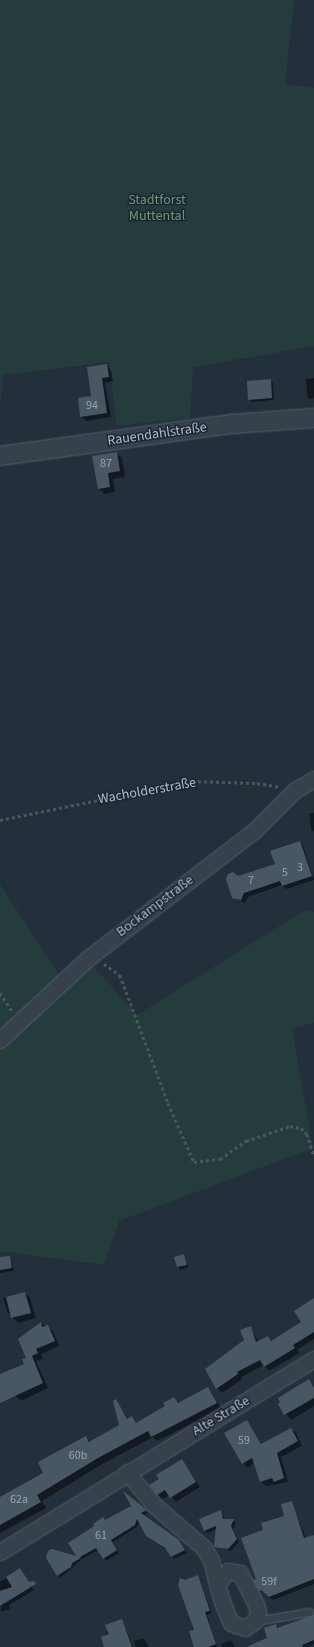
<!DOCTYPE html>
<meta charset="utf-8">
<style>
body{margin:0}
#map{position:relative;width:314px;height:1647px;overflow:hidden;background:#23303c;font-family:"Source Sans 3",sans-serif}
div>[style]{position:absolute}
[style*='--x']{left:calc(var(--x)*1px);top:calc(var(--y)*1px);width:calc(var(--w)*1px);rotate:calc(var(--a)*1deg)}
.green>*{inset:0;background:#253c3d}
.shadow>*{inset:0;background:#0007}
.building>*{inset:0;background:#495765}
.path>*{height:2.5px;margin-top:-1.25px;transform-origin:0;background:repeating-linear-gradient(90deg,#43595a 0 3px,transparent 0 6px)}
.roads{filter:drop-shadow(0 0 1px #555f6a) drop-shadow(0 0 1px #555f6a)}
.service>*{height:7px;margin:-3.5px;padding:0 3.5px;transform-origin:3.5px;border-radius:3.5px;background:#37414c}
.minor>*{height:15px;margin:-7.5px;padding:0 7.5px;transform-origin:7.5px;border-radius:7.5px;background:#37414c}
.tertiary>*{height:18px;margin:-9px;padding:0 9px;transform-origin:9px;border-radius:9px;background:#37414c}
span{translate:-50% -50%;white-space:nowrap;text-align:center;line-height:1.15;-webkit-text-stroke:3px #1c2631;paint-order:stroke}
.number-label{font-size:12px;color:#98a3af}
.number-label span{-webkit-text-stroke-width:0}
.park-label{font-size:14px;color:#699970}
.street-label{font-size:14px;color:#b2bcc8}
</style>
<div id="map">
<div class="green">
<div style="clip-path:polygon(0 0,294px 0,285px 84px,314px 88px,314px 346px,193px 367px,190px 418px,117px 426px,109px 362px,4px 375px,0 405px)"></div>
<div style="clip-path:polygon(0 884px,63px 981px,87px 959px,137px 1015px,305px 910px,314px 912px,314px 1023px,292px 1028px,313px 1148px,119px 1221px,104px 1265px,0 1251px)"></div>
</div>
<div class="shadow">
<div style="clip-path:polygon(107px 365px,111px 370px,113px 381px,105px 383px,111px 417px,86px 421px,81px 416px)"></div>
<div style="clip-path:polygon(314px 378px,314px 398px,310px 399px,307px 396px,306px 379px)"></div>
<div style="clip-path:polygon(271px 380px,273px 383px,274px 400px,252px 402px,249px 399px)"></div>
<div style="clip-path:polygon(116px 453px,122px 458px,125px 477px,113px 479px,115px 492px,104px 494px,99px 488px)"></div>
<div style="clip-path:polygon(309px 813px,314px 813px,314px 832px,311px 829px)"></div>
<div style="clip-path:polygon(299px 842px,303px 846px,314px 880px,286px 889px,282px 885px,248px 897px,245px 903px,233px 897px,238px 877px,276px 864px)"></div>
<div style="clip-path:polygon(184px 1255px,189px 1267px,180px 1270px,175px 1257px)"></div>
<div style="clip-path:polygon(10px 1257px,14px 1271px,0 1273px,0 1258px)"></div>
<div style="clip-path:polygon(25px 1293px,30px 1298px,36px 1318px,18px 1323px,7px 1312px,3px 1298px)"></div>
<div style="clip-path:polygon(314px 1299px,314px 1339px,297px 1350px,299px 1353px,269px 1371px,264px 1365px,241px 1377px,242px 1379px,222px 1393px,217px 1388px,250px 1327px,259px 1342px,268px 1337px,272px 1341px,303px 1323px)"></div>
<div style="clip-path:polygon(41px 1323px,53px 1331px,59px 1346px,41px 1354px,43px 1359px,36px 1361px,48px 1388px,21px 1401px,16px 1396px,6px 1372px,25px 1364px)"></div>
<div style="clip-path:polygon(309px 1380px,314px 1386px,314px 1406px,291px 1420px,279px 1404px)"></div>
<div style="clip-path:polygon(208px 1388px,221px 1408px,157px 1441px,153px 1437px,104px 1463px,42px 1501px,46px 1508px,0 1533px,0 1498px,44px 1473px,86px 1437px,91px 1442px,120px 1426px,116px 1401px,128px 1419px,132px 1417px,137px 1423px,167px 1407px,174px 1398px,180px 1404px)"></div>
<div style="clip-path:polygon(247px 1421px,262px 1445px,291px 1429px,296px 1433px,302px 1446px,281px 1457px,288px 1482px,266px 1486px,261px 1482px,254px 1463px,247px 1468px,243px 1463px)"></div>
<div style="clip-path:polygon(182px 1461px,200px 1487px,176px 1502px,170px 1495px,163px 1499px,158px 1494px,160px 1479px)"></div>
<div style="clip-path:polygon(126px 1495px,148px 1513px,143px 1516px,179px 1541px,187px 1553px,174px 1559px,167px 1550px,146px 1536px,140px 1522px,137px 1527px,113px 1542px,119px 1553px,106px 1561px,98px 1550px,82px 1559px,60px 1578px,47px 1558px,78px 1558px,105px 1521px,132px 1506px)"></div>
<div style="clip-path:polygon(291px 1502px,306px 1538px,314px 1535px,314px 1584px,273px 1600px,260px 1590px,258px 1579px,265px 1531px,286px 1516px)"></div>
<div style="clip-path:polygon(220px 1511px,225px 1520px,236px 1522px,233px 1529px,239px 1542px,231px 1551px,215px 1546px,217px 1529px,207px 1533px,205px 1530px)"></div>
<div style="clip-path:polygon(20px 1569px,34px 1590px,9px 1605px,10px 1609px,1px 1612px,0 1582px)"></div>
<div style="clip-path:polygon(198px 1576px,212px 1613px,207px 1615px,217px 1647px,196px 1647px,185px 1581px)"></div>
<div style="clip-path:polygon(314px 1618px,314px 1644px,307px 1647px,244px 1647px,268px 1639px,276px 1625px,279px 1628px)"></div>
<div style="clip-path:polygon(122px 1620px,133px 1647px,105px 1647px,110px 1635px)"></div>
<div style="clip-path:polygon(144px 1638px,149px 1647px,136px 1647px,134px 1641px)"></div>
<div style="clip-path:polygon(231px 1640px,235px 1647px,222px 1647px,221px 1644px)"></div>
</div>
<div class="building">
<div style="clip-path:polygon(107px 364px,109px 377px,102px 378px,107px 413px,80px 417px,78px 398px,91px 396px,87px 367px)"></div>
<div style="clip-path:polygon(271px 379px,272px 398px,248px 400px,247px 381px)"></div>
<div style="clip-path:polygon(117px 452px,120px 471px,108px 473px,110px 487px,98px 489px,92px 456px)"></div>
<div style="clip-path:polygon(300px 841px,312px 876px,282px 886px,280px 881px,244px 893px,241px 900px,232px 898px,226px 879px,228px 874px,233px 872px,238px 876px,275px 864px,270px 851px)"></div>
<div style="clip-path:polygon(184px 1254px,187px 1265px,177px 1267px,174px 1257px)"></div>
<div style="clip-path:polygon(10px 1256px,12px 1268px,0 1270px,0 1257px)"></div>
<div style="clip-path:polygon(25px 1292px,31px 1313px,11px 1318px,6px 1297px)"></div>
<div style="clip-path:polygon(314px 1298px,314px 1332px,293px 1345px,295px 1348px,264px 1367px,260px 1360px,237px 1372px,238px 1374px,216px 1389px,205px 1369px,244px 1340px,240px 1330px,251px 1326px,256px 1342px,268px 1336px,271px 1341px,301px 1322px,294px 1311px)"></div>
<div style="clip-path:polygon(41px 1322px,42px 1327px,48px 1325px,55px 1341px,36px 1349px,38px 1353px,32px 1356px,43px 1383px,0 1403px,0 1374px,24px 1364px,22px 1359px,26px 1358px,18px 1339px)"></div>
<div style="clip-path:polygon(309px 1379px,314px 1388px,314px 1398px,284px 1415px,278px 1404px,280px 1402px,278px 1398px)"></div>
<div style="clip-path:polygon(208px 1387px,217px 1403px,151px 1437px,148px 1431px,98px 1458px,37px 1495px,41px 1502px,0 1525px,0 1497px,43px 1473px,38px 1462px,86px 1436px,89px 1442px,119px 1425px,113px 1401px,116px 1399px,127px 1419px,132px 1416px,136px 1423px,165px 1406px,163px 1403px,174px 1397px,178px 1403px)"></div>
<div style="clip-path:polygon(247px 1420px,261px 1444px,291px 1428px,298px 1441px,277px 1453px,284px 1478px,274px 1482px,272px 1478px,260px 1482px,252px 1458px,242px 1464px,224px 1433px)"></div>
<div style="clip-path:polygon(182px 1459px,196px 1482px,170px 1498px,165px 1490px,157px 1495px,149px 1485px,159px 1479px,156px 1475px)"></div>
<div style="clip-path:polygon(123px 1491px,147px 1510px,141px 1513px,179px 1540px,185px 1550px,171px 1557px,165px 1548px,146px 1536px,137px 1519px,135px 1525px,111px 1540px,117px 1550px,103px 1559px,96px 1548px,80px 1557px,81px 1558px,72px 1563px,71px 1567px,57px 1576px,46px 1558px,48px 1551px,52px 1549px,76px 1556px,68px 1543px,94px 1526px,93px 1524px,103px 1517px,105px 1520px,131px 1506px)"></div>
<div style="clip-path:polygon(292px 1501px,304px 1538px,314px 1535px,314px 1579px,269px 1597px,261px 1590px,259px 1591px,253px 1580px,256px 1579px,241px 1538px,263px 1530px,261px 1523px,284px 1516px,281px 1504px)"></div>
<div style="clip-path:polygon(221px 1510px,223px 1519px,234px 1519px,231px 1526px,237px 1539px,228px 1549px,214px 1547px,216px 1526px,204px 1531px,199px 1519px)"></div>
<div style="clip-path:polygon(20px 1568px,29px 1582px,34px 1581px,36px 1584px,0 1606px,0 1591px,12px 1587px,6px 1577px)"></div>
<div style="clip-path:polygon(198px 1575px,210px 1611px,205px 1612px,216px 1644px,208px 1647px,194px 1647px,189px 1631px,194px 1630px,178px 1585px,180px 1578px,185px 1580px)"></div>
<div style="clip-path:polygon(314px 1615px,314px 1640px,302px 1645px,303px 1647px,246px 1647px,267px 1638px,264px 1628px,276px 1624px,277px 1628px)"></div>
<div style="clip-path:polygon(122px 1619px,132px 1647px,104px 1647px,101px 1637px,109px 1634px,105px 1625px)"></div>
</div>
<div class="path">
<div style="--x:0;--y:820;--w:196;--a:-11.5"></div>
<div style="--x:192;--y:781;--w:65;--a:1.8"></div>
<div style="--x:257;--y:783;--w:22;--a:10"></div>
<div style="--x:104;--y:964;--w:19;--a:35"></div>
<div style="--x:120;--y:975;--w:137;--a:69.4"></div>
<div style="--x:168;--y:1103;--w:64;--a:66.2"></div>
<div style="--x:194;--y:1162;--w:26;--a:-7"></div>
<div style="--x:220;--y:1159;--w:32;--a:-35"></div>
<div style="--x:246;--y:1141;--w:46;--a:-18.8"></div>
<div style="--x:290;--y:1126;--w:11;--a:10"></div>
<div style="--x:301;--y:1128;--w:8;--a:45"></div>
<div style="--x:307;--y:1134;--w:22;--a:72"></div>
<div style="--x:0;--y:993;--w:22;--a:56"></div>
</div>
<div class="roads">
<div class="service">
<div style="--x:255;--y:1621;--w:55;--a:-9.5"></div>
</div>
<div class="minor">
<div style="--x:0;--y:1040;--w:119;--a:-43"></div>
<div style="--x:87;--y:959;--w:210;--a:-37.5"></div>
<div style="--x:254;--y:831;--w:58;--a:-45"></div>
<div style="--x:295;--y:790;--w:22;--a:-30"></div>
<div style="--x:127;--y:1472;--w:43;--a:50.7"></div>
<div style="--x:154;--y:1505;--w:66;--a:40.7"></div>
<div style="--x:204;--y:1548;--w:14;--a:60"></div>
<div style="--x:211;--y:1560;--w:25;--a:76"></div>
<div style="--x:0;--y:1552;--w:369;--a:-31.6"></div>
<div style="--x:228;--y:1571;--w:12;--a:9"></div>
<div style="--x:240;--y:1573;--w:36;--a:63"></div>
<div style="--x:256;--y:1605;--w:7;--a:74"></div>
<div style="--x:258;--y:1612;--w:9;--a:108"></div>
<div style="--x:255;--y:1621;--w:12;--a:145"></div>
<div style="--x:245;--y:1628;--w:15;--a:-160"></div>
<div style="--x:231;--y:1623;--w:21;--a:-113"></div>
<div style="--x:223;--y:1604;--w:21;--a:-107"></div>
<div style="--x:217;--y:1584;--w:17;--a:-50"></div>
</div>
<div class="tertiary">
<div style="--x:0;--y:456;--w:234;--a:-7.9"></div>
<div style="--x:232;--y:424;--w:82;--a:-4.2"></div>
</div>
</div>
<div class="number-label">
<span style="left:92px;top:406px">94</span>
<span style="left:106px;top:464px">87</span>
<span style="left:300px;top:868px">3</span>
<span style="left:285px;top:873px">5</span>
<span style="left:251px;top:881px">7</span>
<span style="left:244px;top:1441px">59</span>
<span style="left:78px;top:1456px">60b</span>
<span style="left:19px;top:1500px">62a</span>
<span style="left:101px;top:1536px">61</span>
<span style="left:269px;top:1582px">59f</span>
</div>
<div class="park-label">
<span style="left:157px;top:208px">Stadtforst<br>Muttental</span>
</div>
<div class="street-label">
<span style="left:157px;top:434px;rotate:-8deg">Rauendahlstraße</span>
<span style="left:147px;top:791px;rotate:-10deg">Wacholderstraße</span>
<span style="left:155px;top:906px;rotate:-37deg">Bockampstraße</span>
<span style="left:221px;top:1416px;rotate:-31deg">Alte Straße</span>
</div>
</div>
